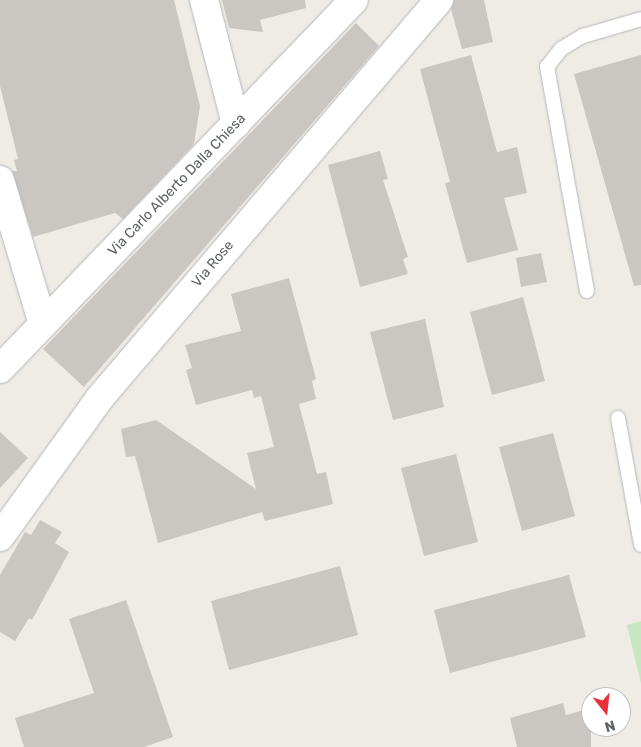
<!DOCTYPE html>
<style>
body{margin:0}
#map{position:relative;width:641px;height:747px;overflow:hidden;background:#efece5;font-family:Rubik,sans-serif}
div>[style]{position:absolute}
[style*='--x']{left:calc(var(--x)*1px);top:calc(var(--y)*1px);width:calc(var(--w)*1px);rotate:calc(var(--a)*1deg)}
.green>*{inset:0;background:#c6e7c2}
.building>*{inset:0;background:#cac7c3}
.roads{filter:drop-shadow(0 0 1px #b3b7ba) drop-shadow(0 0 1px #b3b7ba)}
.lane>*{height:14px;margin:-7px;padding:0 7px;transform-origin:7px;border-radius:7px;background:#fff}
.street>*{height:28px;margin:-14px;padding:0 14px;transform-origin:14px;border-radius:14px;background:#fff}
.secondary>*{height:28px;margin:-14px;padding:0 14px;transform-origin:14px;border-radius:14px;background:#fff}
span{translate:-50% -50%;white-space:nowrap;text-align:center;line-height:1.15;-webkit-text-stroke:4px #fff;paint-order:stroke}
.street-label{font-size:14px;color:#5d6266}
.north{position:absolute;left:581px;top:687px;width:50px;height:50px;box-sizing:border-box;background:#fff;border:1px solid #bec0c2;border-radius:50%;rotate:164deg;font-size:14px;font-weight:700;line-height:20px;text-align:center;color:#5d6266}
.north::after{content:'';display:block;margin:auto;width:18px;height:22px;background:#e83238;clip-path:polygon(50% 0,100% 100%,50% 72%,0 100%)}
</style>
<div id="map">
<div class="green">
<div style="clip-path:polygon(641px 621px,641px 684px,627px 625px)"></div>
</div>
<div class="building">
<div style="clip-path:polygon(0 0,174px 0,200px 106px,194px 144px,123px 219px,115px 213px,33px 237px,12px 171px,17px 171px,14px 160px,18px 159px,0 86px)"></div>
<div style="clip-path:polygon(222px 0,305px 0,306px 8px,260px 20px,263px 32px,229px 28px)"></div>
<div style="clip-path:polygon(454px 0,484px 0,493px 42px,462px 49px,451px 9px)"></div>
<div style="clip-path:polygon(356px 23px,379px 46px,84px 387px,43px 349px)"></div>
<div style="clip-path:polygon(471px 55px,497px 152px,517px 147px,527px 193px,504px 198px,518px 250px,467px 263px,445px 183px,450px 182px,420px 69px)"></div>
<div style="clip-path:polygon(641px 55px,641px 285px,634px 286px,574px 74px)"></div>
<div style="clip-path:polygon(380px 151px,388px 179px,383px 180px,408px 257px,403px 259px,408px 274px,360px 287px,328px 165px)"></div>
<div style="clip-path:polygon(541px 253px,547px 282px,521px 287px,516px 258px)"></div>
<div style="clip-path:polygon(289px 278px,316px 379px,312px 381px,316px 399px,299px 404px,317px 474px,326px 472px,333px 504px,265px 521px,262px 512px,158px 543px,135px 456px,126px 457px,121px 429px,156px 420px,256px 489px,247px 453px,274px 447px,261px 396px,254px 398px,252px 390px,196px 405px,186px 370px,192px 368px,185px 345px,241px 331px,231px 294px)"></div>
<div style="clip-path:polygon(523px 297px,545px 381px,492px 395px,470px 312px)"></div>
<div style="clip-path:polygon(425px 319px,444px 407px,393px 420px,370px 332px)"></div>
<div style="clip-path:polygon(0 432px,28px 458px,0 488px)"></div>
<div style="clip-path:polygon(553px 433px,575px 516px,522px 531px,499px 447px)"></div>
<div style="clip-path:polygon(456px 454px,478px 542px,424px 556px,401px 468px)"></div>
<div style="clip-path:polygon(40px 520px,62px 532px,55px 543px,69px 552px,32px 620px,29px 618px,15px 641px,0 632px,0 575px,25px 532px,31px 535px)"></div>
<div style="clip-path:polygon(340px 566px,358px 635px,229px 670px,211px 601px)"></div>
<div style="clip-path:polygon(569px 575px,586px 637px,450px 673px,434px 610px)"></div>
<div style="clip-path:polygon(126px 600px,173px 737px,144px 747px,24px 747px,15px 718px,94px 693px,69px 619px)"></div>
<div style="clip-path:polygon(563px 703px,566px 715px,591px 708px,591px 747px,517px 747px,510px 718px)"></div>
</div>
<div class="roads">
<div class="lane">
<div style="--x:587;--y:291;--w:228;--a:-100.1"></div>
<div style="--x:547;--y:67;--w:23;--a:-52"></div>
<div style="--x:561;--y:49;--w:26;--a:-31"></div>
<div style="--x:583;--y:36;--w:60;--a:-16.3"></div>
<div style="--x:618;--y:418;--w:129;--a:79.7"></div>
</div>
<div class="street">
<div style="--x:204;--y:0;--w:128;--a:75.5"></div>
<div style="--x:0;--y:180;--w:150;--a:73.4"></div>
<div style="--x:0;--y:537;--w:170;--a:-54.3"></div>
<div style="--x:99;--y:399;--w:524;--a:-49.56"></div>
</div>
<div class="secondary">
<div style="--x:0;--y:369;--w:511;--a:-46.19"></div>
</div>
</div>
<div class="street-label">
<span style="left:177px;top:185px;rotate:-46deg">Via Carlo Alberto Dalla Chiesa</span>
<span style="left:213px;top:264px;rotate:-50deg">Via Rose</span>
</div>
<div class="north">N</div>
</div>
